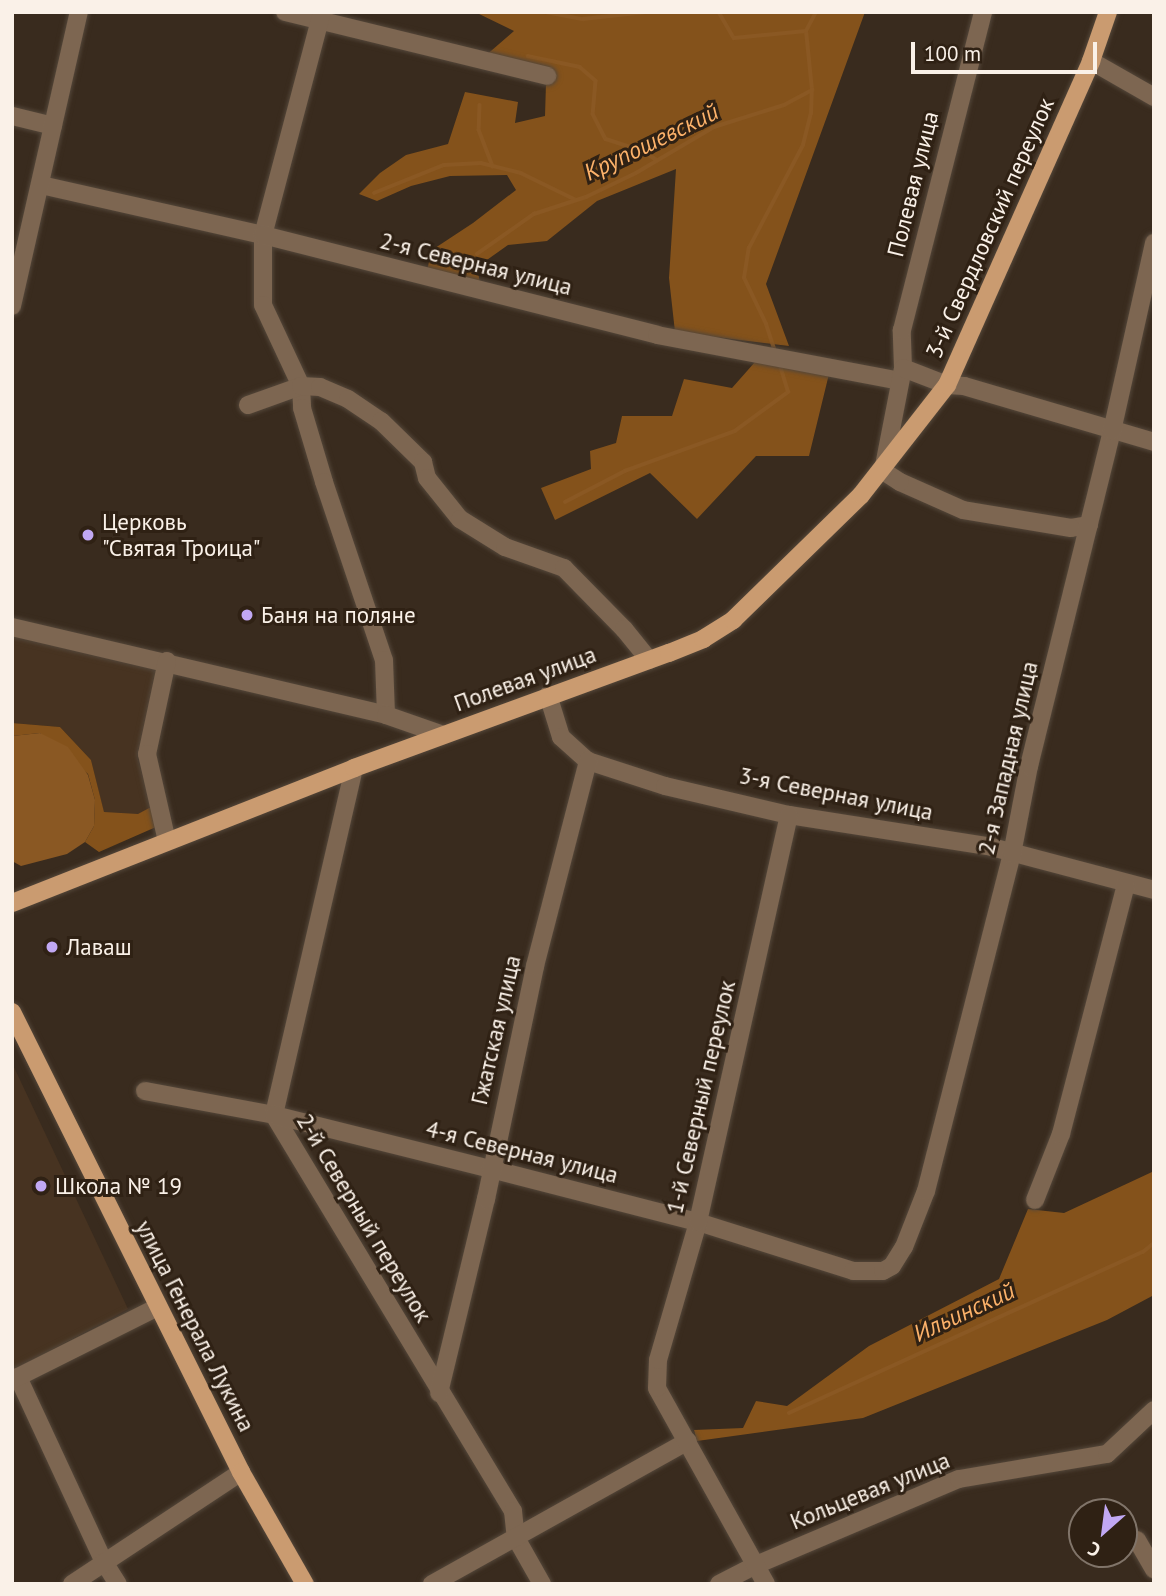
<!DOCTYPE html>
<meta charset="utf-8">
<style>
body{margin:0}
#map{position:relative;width:1166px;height:1596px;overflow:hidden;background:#392b1e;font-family:"PT Sans",sans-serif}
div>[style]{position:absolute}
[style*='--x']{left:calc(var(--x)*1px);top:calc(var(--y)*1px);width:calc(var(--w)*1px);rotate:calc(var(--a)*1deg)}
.built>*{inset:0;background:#473321}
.forest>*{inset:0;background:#84521b}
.water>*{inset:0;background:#8a5823}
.stream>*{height:3.5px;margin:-1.75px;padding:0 1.75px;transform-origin:1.75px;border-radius:1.75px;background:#8a5823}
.roads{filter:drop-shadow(0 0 2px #54473a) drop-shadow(0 0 2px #54473a)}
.minor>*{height:18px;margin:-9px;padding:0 9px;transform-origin:9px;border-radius:9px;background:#7d6651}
.major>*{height:18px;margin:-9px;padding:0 9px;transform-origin:9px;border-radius:9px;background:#ca9b70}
.dots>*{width:19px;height:19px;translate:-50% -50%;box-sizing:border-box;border:4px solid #2f2114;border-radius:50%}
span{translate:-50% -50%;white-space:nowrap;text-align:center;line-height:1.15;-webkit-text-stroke:6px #2f2114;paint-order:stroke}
.street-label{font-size:23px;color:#faf1e8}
.poi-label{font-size:23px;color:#faf1e8}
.left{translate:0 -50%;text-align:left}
.water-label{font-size:24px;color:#fdb26a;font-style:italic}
.frame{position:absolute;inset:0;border:14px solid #faf1e8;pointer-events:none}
.north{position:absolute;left:1068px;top:1498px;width:70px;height:70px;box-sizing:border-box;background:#2f2114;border:2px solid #807469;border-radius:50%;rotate:208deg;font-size:19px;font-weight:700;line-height:28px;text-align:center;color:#faf1e8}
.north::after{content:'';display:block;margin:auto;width:24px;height:32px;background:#c1a8f3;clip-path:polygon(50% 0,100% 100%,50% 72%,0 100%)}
.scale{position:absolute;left:911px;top:42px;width:186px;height:32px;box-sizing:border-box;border:4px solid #faf1e8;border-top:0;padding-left:9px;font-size:21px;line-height:24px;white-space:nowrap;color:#faf1e8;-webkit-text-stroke:5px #2f2114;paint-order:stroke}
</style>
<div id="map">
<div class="built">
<div style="clip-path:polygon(12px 636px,160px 668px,137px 756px,151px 807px,138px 815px,104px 813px,91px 760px,60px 727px,12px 723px)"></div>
<div style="clip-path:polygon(12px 1063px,128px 1309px,12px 1371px)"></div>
</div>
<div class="forest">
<div style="clip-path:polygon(475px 12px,865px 12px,766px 284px,789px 346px,675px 332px,669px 278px,676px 169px,597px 201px,547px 241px,508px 245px,477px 267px,480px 283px,427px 270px,432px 250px,473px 223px,516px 190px,507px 175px,450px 176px,411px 186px,377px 201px,359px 194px,380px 173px,406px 155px,448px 144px,465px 92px,518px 102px,515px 123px,545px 116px,546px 83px,484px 57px,514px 31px)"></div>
<div style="clip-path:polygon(755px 362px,829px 374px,809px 456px,756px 456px,697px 519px,650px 473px,555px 520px,541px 488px,591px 469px,590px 451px,616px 443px,622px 416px,672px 416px,684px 379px,732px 388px)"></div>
<div style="clip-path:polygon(12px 723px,60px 727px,91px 760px,104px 812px,138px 814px,151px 807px,156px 827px,99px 852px,85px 842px,94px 826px,95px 800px,88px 774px,40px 733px,12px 736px)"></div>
<div style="clip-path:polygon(1152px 1172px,1154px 1295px,1107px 1320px,863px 1418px,697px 1441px,694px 1430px,743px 1428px,756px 1401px,787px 1406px,869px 1346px,999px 1279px,1028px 1209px,1064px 1213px)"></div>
</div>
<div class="water">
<div style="clip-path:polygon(40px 733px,68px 747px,88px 775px,95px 800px,94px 826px,85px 842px,67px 854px,21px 866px,12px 861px,12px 736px)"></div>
</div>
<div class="stream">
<div style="--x:546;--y:12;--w:38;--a:11"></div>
<div style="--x:583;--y:19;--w:63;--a:-6.3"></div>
<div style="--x:719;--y:12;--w:30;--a:60"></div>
<div style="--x:734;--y:38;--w:72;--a:-5.6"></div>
<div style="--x:528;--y:56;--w:53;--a:11.9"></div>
<div style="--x:580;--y:67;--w:21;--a:41"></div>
<div style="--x:596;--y:81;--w:33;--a:95"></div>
<div style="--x:593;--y:114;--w:28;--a:63"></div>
<div style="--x:606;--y:139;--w:39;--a:18"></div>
<div style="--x:643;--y:151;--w:17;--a:33"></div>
<div style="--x:480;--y:105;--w:25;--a:92"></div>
<div style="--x:479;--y:130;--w:39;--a:69"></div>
<div style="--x:374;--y:193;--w:75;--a:-21.8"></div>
<div style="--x:444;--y:165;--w:37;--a:-3"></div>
<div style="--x:481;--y:163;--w:41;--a:14"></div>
<div style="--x:521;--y:173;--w:61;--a:26.1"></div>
<div style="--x:477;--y:254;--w:70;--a:-35.1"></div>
<div style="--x:534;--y:214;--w:55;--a:-18.1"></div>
<div style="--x:586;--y:197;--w:55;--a:-25.6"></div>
<div style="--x:636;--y:173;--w:91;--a:-30.5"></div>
<div style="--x:714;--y:127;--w:73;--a:-17.4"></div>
<div style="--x:784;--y:105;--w:32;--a:-28"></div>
<div style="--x:812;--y:90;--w:59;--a:-95.8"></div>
<div style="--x:806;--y:31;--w:21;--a:-62"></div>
<div style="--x:775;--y:352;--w:29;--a:-108"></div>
<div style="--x:766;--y:324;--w:51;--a:-115.6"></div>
<div style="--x:744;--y:278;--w:30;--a:-81"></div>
<div style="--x:749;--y:248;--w:116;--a:-62.3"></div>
<div style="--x:803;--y:145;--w:32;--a:-76"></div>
<div style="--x:811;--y:114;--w:24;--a:-88"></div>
<div style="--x:565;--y:502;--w:68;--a:-27.3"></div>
<div style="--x:625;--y:471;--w:117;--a:-20"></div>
<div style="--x:735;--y:431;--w:66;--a:-36.3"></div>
<div style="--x:788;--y:392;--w:30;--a:-107"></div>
<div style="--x:789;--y:1413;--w:389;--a:-24.5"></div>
<div style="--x:1143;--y:1252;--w:14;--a:-39"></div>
</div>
<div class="roads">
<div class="minor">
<div style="--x:285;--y:12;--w:270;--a:13.7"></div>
<div style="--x:322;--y:12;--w:231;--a:104.8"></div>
<div style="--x:263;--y:235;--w:70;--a:90"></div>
<div style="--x:263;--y:305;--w:89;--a:64.9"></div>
<div style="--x:301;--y:386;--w:22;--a:87"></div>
<div style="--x:302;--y:408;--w:77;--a:73.4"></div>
<div style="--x:324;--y:482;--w:188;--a:71.4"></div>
<div style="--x:384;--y:660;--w:55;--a:87.9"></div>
<div style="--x:1091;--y:61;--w:73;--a:29.7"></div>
<div style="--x:12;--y:116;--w:42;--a:13.7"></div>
<div style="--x:41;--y:185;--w:228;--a:12.7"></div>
<div style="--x:263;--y:235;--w:406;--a:14.2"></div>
<div style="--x:657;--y:335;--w:247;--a:10.7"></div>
<div style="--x:12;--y:306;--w:302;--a:-77.2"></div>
<div style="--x:903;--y:368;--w:38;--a:-92"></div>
<div style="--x:902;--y:330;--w:328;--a:-75.7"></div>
<div style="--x:248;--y:405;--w:56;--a:-19.7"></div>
<div style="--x:301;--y:386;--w:19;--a:3"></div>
<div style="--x:320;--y:387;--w:30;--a:23"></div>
<div style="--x:348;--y:399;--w:40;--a:34"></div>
<div style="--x:381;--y:421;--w:59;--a:44.3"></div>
<div style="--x:423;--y:462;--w:16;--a:76"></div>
<div style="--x:427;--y:478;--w:53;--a:51.2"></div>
<div style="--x:460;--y:519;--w:53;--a:31.9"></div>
<div style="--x:505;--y:547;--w:63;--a:19.6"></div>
<div style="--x:564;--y:568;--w:86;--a:45.5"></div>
<div style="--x:624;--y:629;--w:40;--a:51"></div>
<div style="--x:1089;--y:525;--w:18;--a:171"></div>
<div style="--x:1071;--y:528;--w:109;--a:-170.5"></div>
<div style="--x:963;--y:510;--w:69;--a:-156"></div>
<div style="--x:900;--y:482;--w:20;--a:-147"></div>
<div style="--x:883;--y:471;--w:105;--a:-79"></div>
<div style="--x:903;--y:368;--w:47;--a:21.1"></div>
<div style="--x:947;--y:385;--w:17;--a:3"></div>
<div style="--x:964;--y:386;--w:198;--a:16.4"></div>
<div style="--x:12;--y:627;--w:384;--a:13.2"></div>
<div style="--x:386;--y:715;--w:60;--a:19.3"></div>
<div style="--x:167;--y:661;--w:95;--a:102.1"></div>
<div style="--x:147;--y:754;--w:89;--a:77.1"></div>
<div style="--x:548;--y:695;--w:44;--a:72.8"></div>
<div style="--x:561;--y:737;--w:36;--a:42"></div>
<div style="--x:588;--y:761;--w:81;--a:18"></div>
<div style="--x:665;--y:786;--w:127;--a:13.2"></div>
<div style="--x:789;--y:815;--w:201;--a:8.9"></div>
<div style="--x:988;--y:846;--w:172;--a:14.8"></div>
<div style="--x:354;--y:768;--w:356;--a:103"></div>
<div style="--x:274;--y:1115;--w:463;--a:58.9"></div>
<div style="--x:513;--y:1511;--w:27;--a:84"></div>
<div style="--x:516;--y:1538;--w:53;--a:60.5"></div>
<div style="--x:145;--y:1091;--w:131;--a:10.5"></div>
<div style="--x:274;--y:1115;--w:224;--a:14"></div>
<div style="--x:491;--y:1169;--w:214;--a:14.4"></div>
<div style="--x:698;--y:1222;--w:163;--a:17.5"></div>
<div style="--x:853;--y:1271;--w:30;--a:0"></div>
<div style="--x:883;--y:1271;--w:10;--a:-29"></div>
<div style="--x:892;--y:1266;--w:22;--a:-58"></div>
<div style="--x:904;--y:1247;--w:60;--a:-68.6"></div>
<div style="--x:926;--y:1191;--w:348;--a:-75.7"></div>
<div style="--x:1012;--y:854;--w:90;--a:-79.1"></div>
<div style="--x:1029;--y:766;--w:345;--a:-76.1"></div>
<div style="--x:1112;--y:431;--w:193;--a:-77.4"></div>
<div style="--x:1035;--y:1200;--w:71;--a:-68.5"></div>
<div style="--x:1061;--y:1134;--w:257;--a:-75.4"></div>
<div style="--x:18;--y:1377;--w:204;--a:65.1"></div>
<div style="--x:104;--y:1562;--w:26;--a:58"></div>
<div style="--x:12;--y:1380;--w:163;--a:-26.6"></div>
<div style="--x:439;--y:1393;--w:200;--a:-76.4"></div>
<div style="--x:486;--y:1199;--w:238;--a:-78.1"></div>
<div style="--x:535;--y:966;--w:212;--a:-75.5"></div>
<div style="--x:1137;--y:1540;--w:34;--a:60"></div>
<div style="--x:72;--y:1584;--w:203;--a:-33.5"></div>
<div style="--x:432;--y:1584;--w:293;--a:-29.2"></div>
<div style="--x:719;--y:1584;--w:42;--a:-27.2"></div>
<div style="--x:756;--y:1565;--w:220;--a:-23"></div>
<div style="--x:959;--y:1479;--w:150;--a:-9.6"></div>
<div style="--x:1107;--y:1454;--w:64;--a:-43.1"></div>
<div style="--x:766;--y:1584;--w:224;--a:-119.1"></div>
<div style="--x:657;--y:1388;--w:28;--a:-88"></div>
<div style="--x:658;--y:1360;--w:144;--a:-73.8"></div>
<div style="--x:698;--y:1222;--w:417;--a:-77.4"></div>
</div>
<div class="major">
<div style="--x:12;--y:903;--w:368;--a:-21.5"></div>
<div style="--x:354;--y:768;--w:335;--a:-20.1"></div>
<div style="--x:669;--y:653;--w:37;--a:-22"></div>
<div style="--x:703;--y:639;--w:36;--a:-32"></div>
<div style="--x:733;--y:620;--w:179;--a:-44.3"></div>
<div style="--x:861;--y:495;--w:140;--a:-52"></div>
<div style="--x:947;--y:385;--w:355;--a:-66"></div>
<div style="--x:1091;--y:61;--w:52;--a:-70.9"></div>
<div style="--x:12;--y:1012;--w:514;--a:63.53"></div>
<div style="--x:241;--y:1472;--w:129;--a:60.3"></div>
</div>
</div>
<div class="dots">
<div style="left:88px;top:535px;background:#c1a8f3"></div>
<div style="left:247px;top:615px;background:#c1a8f3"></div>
<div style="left:52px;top:947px;background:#c1a8f3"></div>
<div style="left:41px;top:1186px;background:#c1a8f3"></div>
</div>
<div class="street-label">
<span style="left:913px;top:184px;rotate:-76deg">Полевая улица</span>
<span style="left:990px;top:228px;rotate:-66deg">3-й Свердловский переулок</span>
<span style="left:476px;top:264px;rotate:14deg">2-я Северная улица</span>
<span style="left:525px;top:679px;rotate:-20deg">Полевая улица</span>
<span style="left:1008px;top:758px;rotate:-77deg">2-я Западная улица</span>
<span style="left:836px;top:794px;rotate:11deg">3-я Северная улица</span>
<span style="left:496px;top:1030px;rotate:-77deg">Гжатская улица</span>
<span style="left:701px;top:1097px;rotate:-77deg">1-й Северный переулок</span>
<span style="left:522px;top:1152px;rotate:14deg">4-я Северная улица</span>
<span style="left:364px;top:1218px;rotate:59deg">2-й Северный переулок</span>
<span style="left:195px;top:1326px;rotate:63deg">улица Генерала Лукина</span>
<span style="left:870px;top:1491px;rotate:-22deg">Кольцевая улица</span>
</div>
<div class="poi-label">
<span class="left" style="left:102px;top:535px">Церковь<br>"Святая Троица"</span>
<span class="left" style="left:261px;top:615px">Баня на поляне</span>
<span class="left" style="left:66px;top:947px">Лаваш</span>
<span class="left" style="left:55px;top:1186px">Школа № 19</span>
</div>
<div class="water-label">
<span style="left:651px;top:142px;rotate:-26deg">Крупошевский</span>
<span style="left:964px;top:1312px;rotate:-25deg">Ильинский</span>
</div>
<div class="frame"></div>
<div class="north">С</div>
<div class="scale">100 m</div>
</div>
